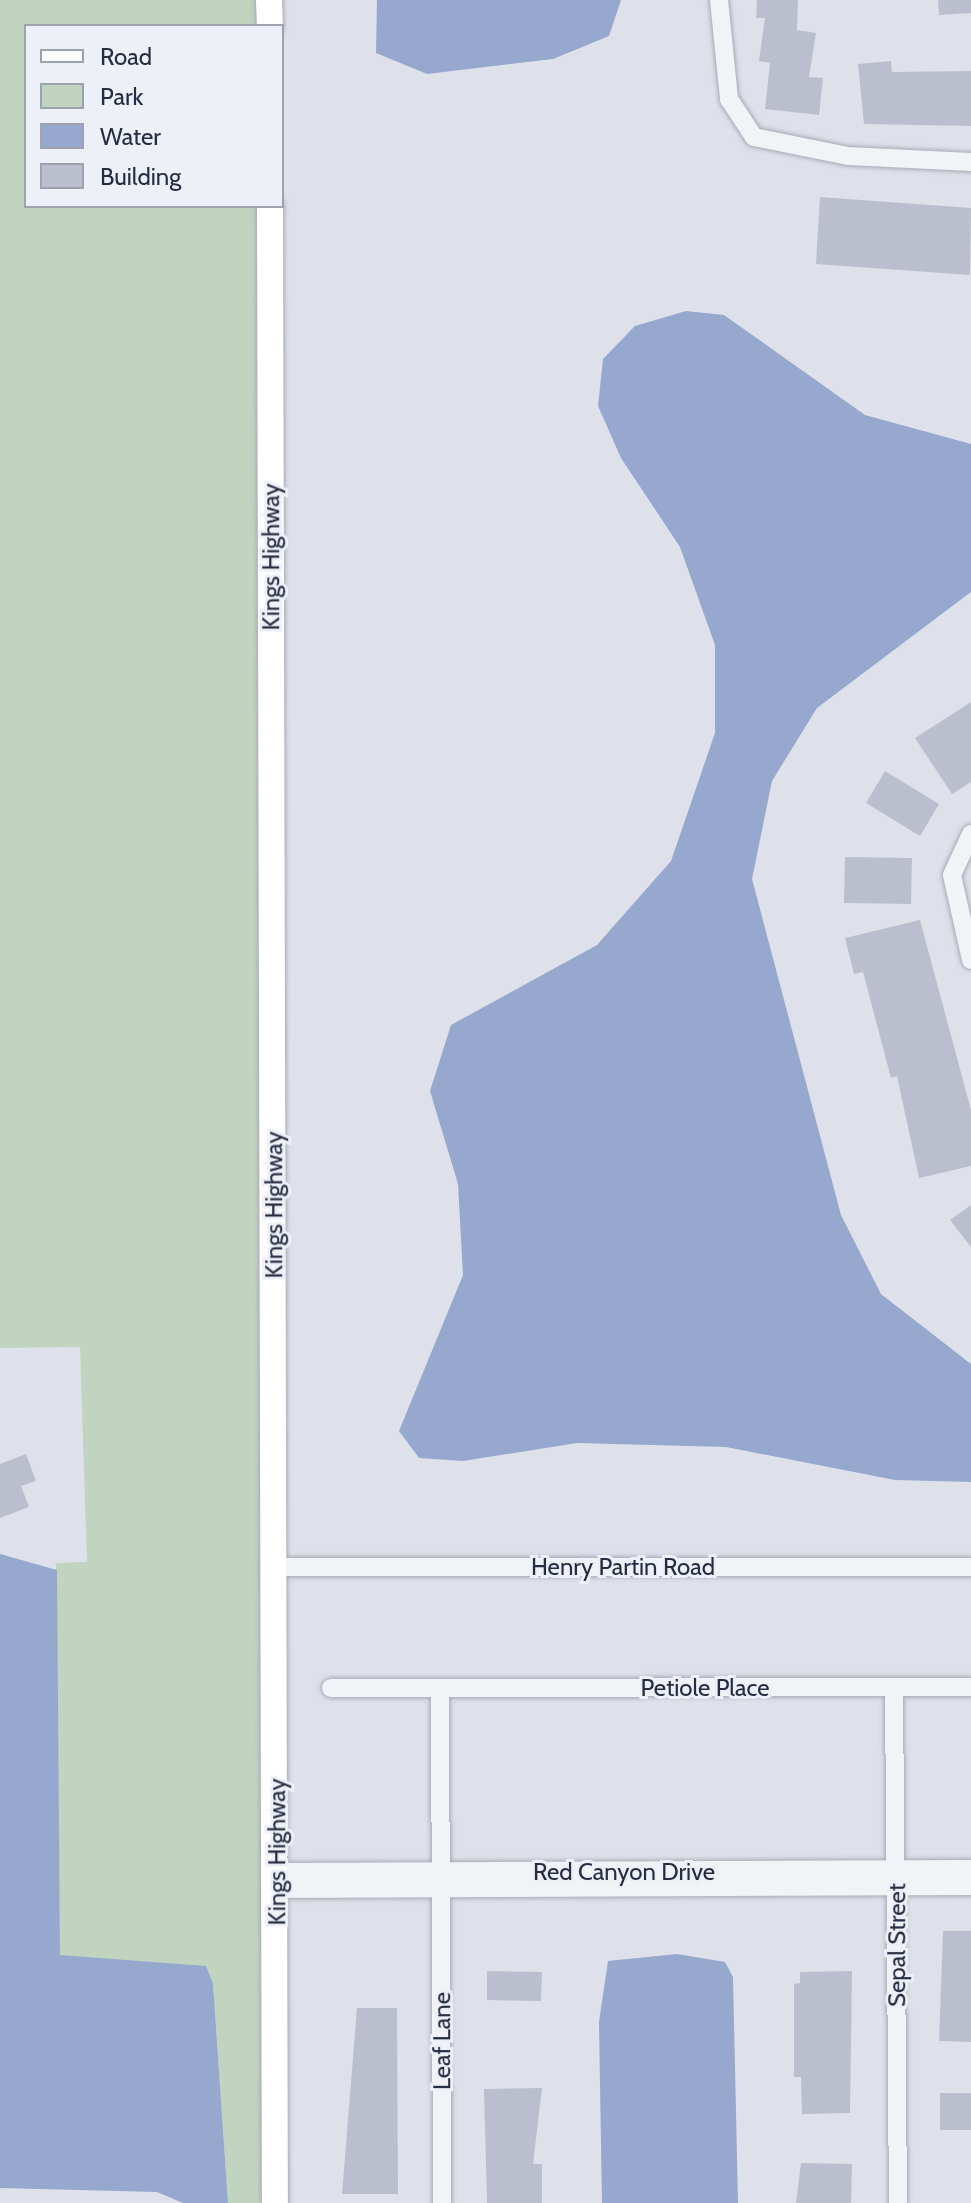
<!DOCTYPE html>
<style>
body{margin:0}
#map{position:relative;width:971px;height:2203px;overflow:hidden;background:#dee1e9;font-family:Cabin,sans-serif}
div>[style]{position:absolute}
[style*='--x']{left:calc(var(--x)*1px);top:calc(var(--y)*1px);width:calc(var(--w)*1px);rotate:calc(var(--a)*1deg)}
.green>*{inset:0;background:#c1d4bf}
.water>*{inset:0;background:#96a8cd}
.building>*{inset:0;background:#bbbfcd}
.roads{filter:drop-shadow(0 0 2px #a7abb7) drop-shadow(0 0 2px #a7abb7)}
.street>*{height:18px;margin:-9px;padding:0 9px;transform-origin:9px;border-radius:9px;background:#f1f3f7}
.secondary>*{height:26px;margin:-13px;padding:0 13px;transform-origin:13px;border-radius:13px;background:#fff}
span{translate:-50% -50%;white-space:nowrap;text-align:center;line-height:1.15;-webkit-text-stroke:6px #eef0f7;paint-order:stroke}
.street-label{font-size:24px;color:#262c42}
.legend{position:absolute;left:24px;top:24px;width:260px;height:184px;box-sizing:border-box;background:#eef0f7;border:2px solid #9ea2af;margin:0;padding:10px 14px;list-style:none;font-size:24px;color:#262c42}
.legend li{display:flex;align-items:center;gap:16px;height:40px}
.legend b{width:40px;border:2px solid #9ea2af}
</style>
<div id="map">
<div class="green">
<div style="clip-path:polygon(0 0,260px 0,260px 26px,26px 26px,26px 206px,261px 206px,264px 2203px,228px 2203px,213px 1985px,60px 1955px,56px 1563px,87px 1562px,80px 1347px,0 1348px)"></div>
</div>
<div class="water">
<div style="clip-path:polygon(377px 0,621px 0,609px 36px,553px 59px,427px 74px,376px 53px)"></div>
<div style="clip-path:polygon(686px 311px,724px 315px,865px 415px,971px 444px,971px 592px,817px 708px,772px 781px,752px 879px,841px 1215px,881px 1294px,971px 1364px,971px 1482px,895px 1480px,726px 1447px,577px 1443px,463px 1461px,419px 1458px,399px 1431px,463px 1275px,458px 1184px,430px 1091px,451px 1025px,597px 945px,671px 861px,715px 733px,715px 645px,680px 547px,621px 458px,598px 406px,603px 359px,635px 326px)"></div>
<div style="clip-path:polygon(0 1554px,57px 1570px,60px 1955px,206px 1966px,213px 1984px,228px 2203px,183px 2203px,157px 2192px,0 2188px)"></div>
<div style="clip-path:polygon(677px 1954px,725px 1962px,733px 1977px,738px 2203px,602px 2203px,599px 2022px,608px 1961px)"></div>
</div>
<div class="building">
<div style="clip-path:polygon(757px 0,798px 0,797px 30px,816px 33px,809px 77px,823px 78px,819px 115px,765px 109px,770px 63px,759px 61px,765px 18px,756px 18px)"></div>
<div style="clip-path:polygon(938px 0,971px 0,971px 13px,939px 15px)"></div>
<div style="clip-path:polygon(891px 61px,892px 72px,971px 71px,971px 126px,864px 124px,858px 64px)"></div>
<div style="clip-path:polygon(820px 197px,971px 208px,970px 275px,816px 264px)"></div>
<div style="clip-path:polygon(971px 702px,971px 782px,952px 794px,915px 738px)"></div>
<div style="clip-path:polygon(885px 771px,939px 804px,920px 836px,866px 803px)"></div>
<div style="clip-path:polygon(845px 857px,912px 858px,911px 904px,844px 903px)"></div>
<div style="clip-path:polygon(920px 920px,971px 1110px,971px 1166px,919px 1178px,897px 1076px,891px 1078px,863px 972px,854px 974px,845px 938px)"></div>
<div style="clip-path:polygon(971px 1205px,971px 1247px,950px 1220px)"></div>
<div style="clip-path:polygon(26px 1454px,36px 1481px,21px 1486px,29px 1507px,0 1518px,0 1464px)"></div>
<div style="clip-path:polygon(943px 1931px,971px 1931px,971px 2042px,939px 2041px)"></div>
<div style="clip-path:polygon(487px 1971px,542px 1972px,541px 2001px,487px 2000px)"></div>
<div style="clip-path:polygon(852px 1971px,850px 2113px,802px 2114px,801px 2077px,794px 2077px,794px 1984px,800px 1983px,800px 1972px)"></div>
<div style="clip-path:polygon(357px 2008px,397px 2008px,398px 2194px,342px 2194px)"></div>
<div style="clip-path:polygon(542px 2088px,533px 2164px,542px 2164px,542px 2203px,487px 2203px,484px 2089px)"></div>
<div style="clip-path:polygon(940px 2093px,971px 2093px,971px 2130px,940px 2130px)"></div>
<div style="clip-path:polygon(801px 2163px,852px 2164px,851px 2203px,796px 2203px)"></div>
</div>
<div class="roads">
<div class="street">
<div style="--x:719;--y:0;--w:100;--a:84.2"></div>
<div style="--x:729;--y:99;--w:45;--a:56.7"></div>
<div style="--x:754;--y:137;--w:96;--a:11.4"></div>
<div style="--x:848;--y:156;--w:123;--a:2.8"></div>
<div style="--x:971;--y:834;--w:45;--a:114.9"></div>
<div style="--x:952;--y:875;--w:87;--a:77.4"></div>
<div style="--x:275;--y:1567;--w:696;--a:0"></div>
<div style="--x:894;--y:1687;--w:516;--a:89.56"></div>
<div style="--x:331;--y:1688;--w:640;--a:-0.09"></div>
<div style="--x:440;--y:1688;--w:515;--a:89.78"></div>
<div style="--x:277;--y:1872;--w:694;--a:-0.25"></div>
<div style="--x:277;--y:1889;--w:694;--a:-0.25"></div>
</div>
<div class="secondary">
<div style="--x:269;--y:0;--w:26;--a:88"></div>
<div style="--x:270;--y:206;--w:1997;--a:89.86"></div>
</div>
</div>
<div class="street-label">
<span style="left:271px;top:557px;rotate:-90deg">Kings Highway</span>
<span style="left:274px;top:1205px;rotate:-90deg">Kings Highway</span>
<span style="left:623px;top:1567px">Henry Partin Road</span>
<span style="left:705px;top:1688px">Petiole Place</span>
<span style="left:277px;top:1852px;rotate:-90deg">Kings Highway</span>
<span style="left:624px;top:1872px">Red Canyon Drive</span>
<span style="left:897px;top:1945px;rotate:-90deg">Sepal Street</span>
<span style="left:442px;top:2041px;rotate:-90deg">Leaf Lane</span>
</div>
<ul class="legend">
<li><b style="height:10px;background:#fff"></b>Road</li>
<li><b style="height:22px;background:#c1d4bf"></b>Park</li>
<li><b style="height:22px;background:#96a8cd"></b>Water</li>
<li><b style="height:22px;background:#bbbfcd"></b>Building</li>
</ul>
</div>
